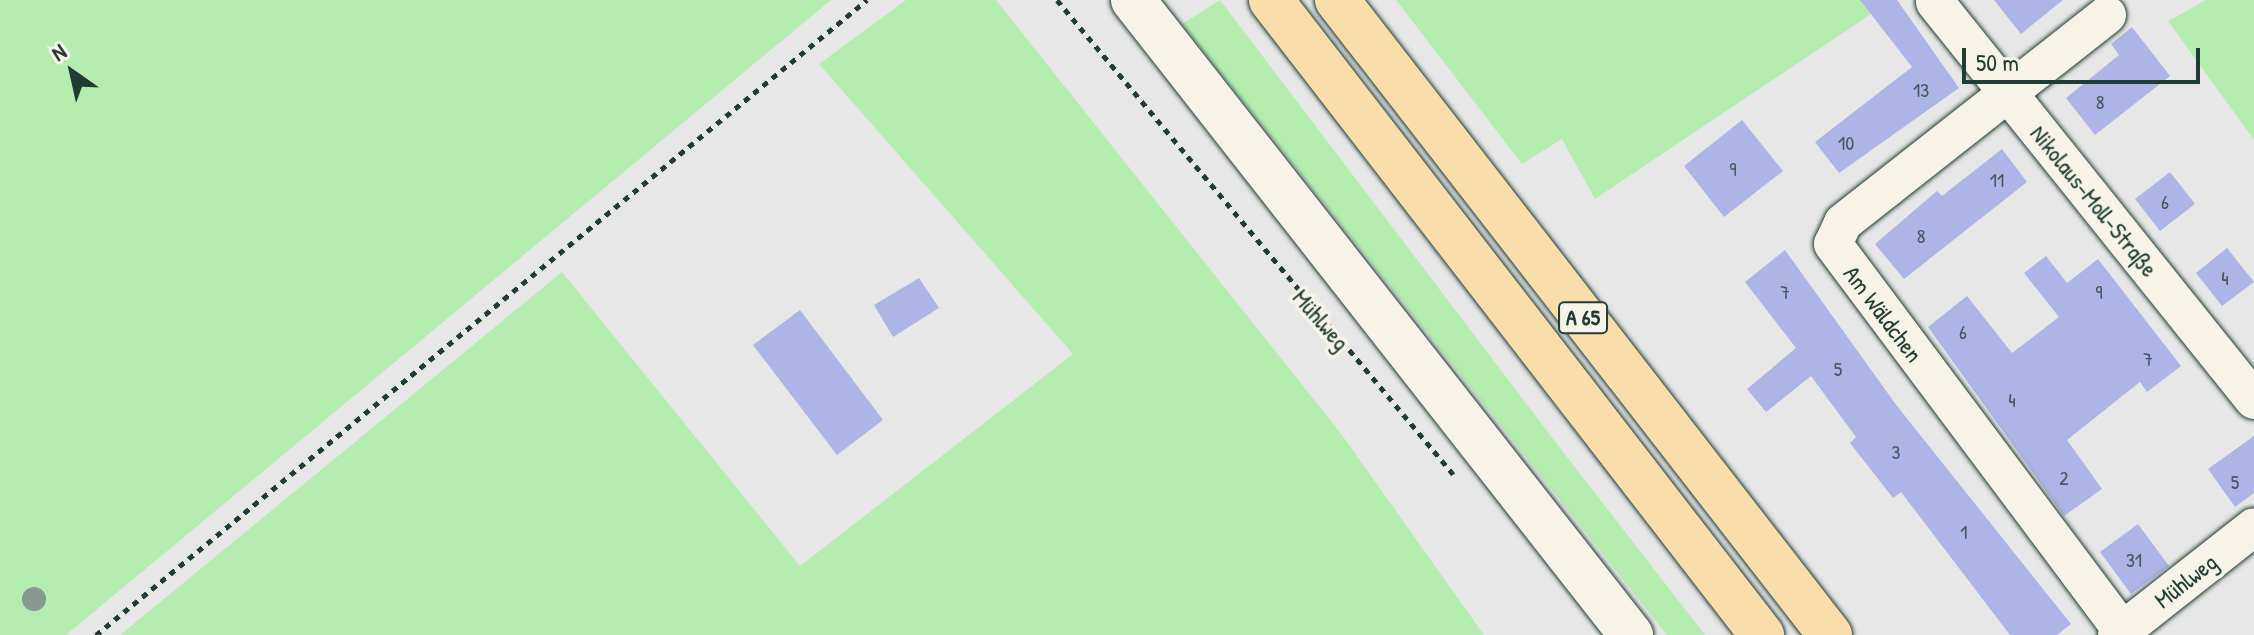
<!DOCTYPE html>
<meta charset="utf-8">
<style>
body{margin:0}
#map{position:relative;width:2254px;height:635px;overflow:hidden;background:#e8e7e7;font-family:"Patrick Hand",sans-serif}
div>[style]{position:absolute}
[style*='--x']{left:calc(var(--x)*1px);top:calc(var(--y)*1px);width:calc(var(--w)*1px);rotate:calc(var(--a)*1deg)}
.green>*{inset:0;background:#b5edb1}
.building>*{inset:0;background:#acb5e5}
.path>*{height:5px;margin-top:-2.5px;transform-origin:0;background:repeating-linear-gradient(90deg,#1f3d34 0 6px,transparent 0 12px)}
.roads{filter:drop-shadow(0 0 2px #1f3d34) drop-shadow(0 0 2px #1f3d34)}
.minor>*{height:38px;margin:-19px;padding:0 19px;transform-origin:19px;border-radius:19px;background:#f7f3e8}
.tertiary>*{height:44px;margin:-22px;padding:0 22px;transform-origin:22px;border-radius:22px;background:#f7f3e8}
.motorway>*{height:44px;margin:-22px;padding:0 22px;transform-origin:22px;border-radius:22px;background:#f9deab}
.trees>*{width:24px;height:24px;margin:-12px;border-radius:50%;background:#86988f}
span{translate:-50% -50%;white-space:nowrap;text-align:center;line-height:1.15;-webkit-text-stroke:7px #f7f3e8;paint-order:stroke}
.number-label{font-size:20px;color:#425b60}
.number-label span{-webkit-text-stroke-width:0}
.shield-label span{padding:2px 6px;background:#f7f3e8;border:2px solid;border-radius:6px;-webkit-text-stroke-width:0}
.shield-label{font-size:22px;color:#1f3d34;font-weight:700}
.street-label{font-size:24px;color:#1f3d34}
.north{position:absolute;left:32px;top:32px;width:80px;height:80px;-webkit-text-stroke:6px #f7f3e8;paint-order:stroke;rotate:326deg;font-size:22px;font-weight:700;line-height:32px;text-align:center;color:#1f3d34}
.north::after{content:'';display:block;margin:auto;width:28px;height:36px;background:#1f3d34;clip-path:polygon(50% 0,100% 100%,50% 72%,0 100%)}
.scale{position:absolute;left:1962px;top:48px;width:238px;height:36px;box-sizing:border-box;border:4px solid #1f3d34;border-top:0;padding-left:10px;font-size:24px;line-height:28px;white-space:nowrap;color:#1f3d34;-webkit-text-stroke:6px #f7f3e8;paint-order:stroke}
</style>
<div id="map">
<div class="green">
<div style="clip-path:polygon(0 0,831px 0,66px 635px,0 635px)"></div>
<div style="clip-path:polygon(906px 0,996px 0,1342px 435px,1484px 635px,120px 635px,562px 272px,800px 566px,1073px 354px,819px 64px)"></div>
<div style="clip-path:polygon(1220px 0,1557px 444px,1705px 635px,1667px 635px,1182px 24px)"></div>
<div style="clip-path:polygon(1396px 0,1892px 0,1595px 199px,1562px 139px,1522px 164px)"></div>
<div style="clip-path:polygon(2206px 0,2254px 0,2254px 140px,2168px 21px)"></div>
</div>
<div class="building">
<div style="clip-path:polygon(1860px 0,1897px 0,1959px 88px,1839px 173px,1815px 142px,1912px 67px)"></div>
<div style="clip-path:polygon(1994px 0,2063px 0,2021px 34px)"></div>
<div style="clip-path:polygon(2132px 27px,2170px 76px,2095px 135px,2066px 98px,2119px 55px,2111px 44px)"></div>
<div style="clip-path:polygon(1742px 120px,1783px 171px,1724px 217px,1684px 166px)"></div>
<div style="clip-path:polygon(2002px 149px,2027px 182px,1904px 279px,1875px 244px,1937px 191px,1942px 196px)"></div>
<div style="clip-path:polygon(2170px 172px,2195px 204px,2160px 231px,2135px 199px)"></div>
<div style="clip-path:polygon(2227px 248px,2254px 282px,2222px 306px,2196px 273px)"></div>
<div style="clip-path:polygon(1785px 250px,1897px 406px,2071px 624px,2057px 635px,2010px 635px,1901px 492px,1893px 498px,1850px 443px,1856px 437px,1811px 376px,1766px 412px,1747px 389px,1796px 348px,1745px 282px)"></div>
<div style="clip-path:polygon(2046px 256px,2067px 283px,2098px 259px,2181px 366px,2147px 392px,2140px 382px,2067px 440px,2102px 489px,2064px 516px,1928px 327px,1967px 296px,2012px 353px,2059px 317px,2024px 273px)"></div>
<div style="clip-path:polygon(919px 278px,939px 308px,893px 337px,874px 305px)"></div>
<div style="clip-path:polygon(800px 310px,883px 420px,837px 455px,753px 345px)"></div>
<div style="clip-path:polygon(2254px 436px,2254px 493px,2235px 507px,2208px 469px)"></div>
<div style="clip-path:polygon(2138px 524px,2169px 566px,2131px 594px,2100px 552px)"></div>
</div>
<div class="path">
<div style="--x:1057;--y:0;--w:618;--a:50.12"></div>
<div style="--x:96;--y:635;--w:999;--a:-39.48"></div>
</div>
<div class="roads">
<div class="minor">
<div style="--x:1935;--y:2;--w:510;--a:51.29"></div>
<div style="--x:2107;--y:15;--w:336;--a:141.8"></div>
<div style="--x:1843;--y:223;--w:23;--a:115"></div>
<div style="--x:1833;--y:244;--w:483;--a:53.2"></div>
<div style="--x:2117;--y:635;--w:174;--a:-38.2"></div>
</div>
<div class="tertiary">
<div style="--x:1133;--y:0;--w:807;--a:51.89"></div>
</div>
<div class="motorway">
<div style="--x:1271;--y:0;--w:803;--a:52.29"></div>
<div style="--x:1337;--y:0;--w:804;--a:52.18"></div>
</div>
</div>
<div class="trees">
<div style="left:34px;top:599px"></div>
</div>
<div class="number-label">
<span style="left:1921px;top:89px">13</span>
<span style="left:2100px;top:101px">8</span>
<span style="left:1846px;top:142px">10</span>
<span style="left:1733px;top:168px">9</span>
<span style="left:1997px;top:179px">11</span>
<span style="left:2165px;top:201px">6</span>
<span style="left:1921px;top:235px">8</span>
<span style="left:2225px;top:277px">4</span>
<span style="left:1785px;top:291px">7</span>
<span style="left:2099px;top:291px">9</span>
<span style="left:1963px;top:331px">6</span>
<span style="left:2148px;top:358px">7</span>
<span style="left:1838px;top:368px">5</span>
<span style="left:2012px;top:399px">4</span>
<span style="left:1896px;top:451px">3</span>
<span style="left:2064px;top:477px">2</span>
<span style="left:2235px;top:481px">5</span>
<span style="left:1964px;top:531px">1</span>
<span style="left:2134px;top:559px">31</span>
</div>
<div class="shield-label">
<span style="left:1583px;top:318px">A 65</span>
</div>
<div class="street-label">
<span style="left:2094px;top:201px;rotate:51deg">Nikolaus-Moll-Straße</span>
<span style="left:1883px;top:314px;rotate:53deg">Am Wäldchen</span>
<span style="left:1321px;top:320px;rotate:49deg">Mühlweg</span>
<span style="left:2186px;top:581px;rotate:-38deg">Mühlweg</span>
</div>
<div class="north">N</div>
<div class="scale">50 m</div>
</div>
